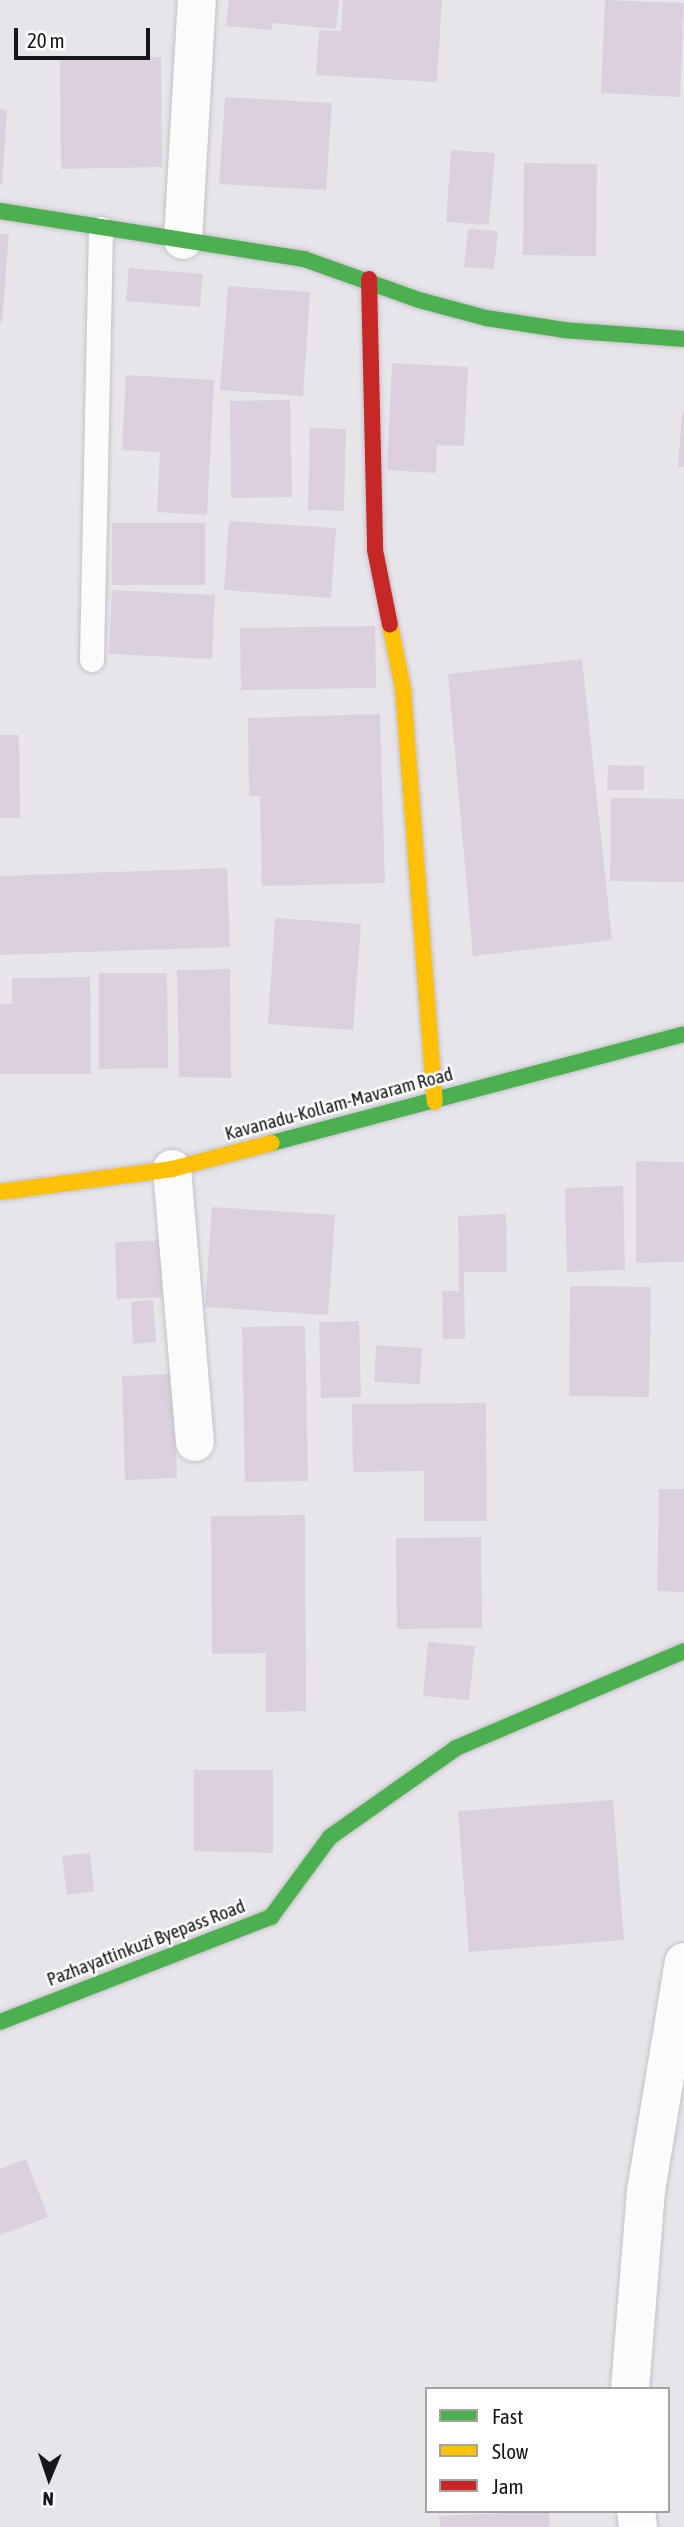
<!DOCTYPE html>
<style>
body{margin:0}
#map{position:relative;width:684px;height:2527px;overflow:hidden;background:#e7e5ea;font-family:"Asap Condensed",sans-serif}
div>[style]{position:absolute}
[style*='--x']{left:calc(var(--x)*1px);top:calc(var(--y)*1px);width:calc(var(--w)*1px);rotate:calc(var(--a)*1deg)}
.building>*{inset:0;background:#dbd0dd}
.roads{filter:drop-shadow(0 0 2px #c4c2c7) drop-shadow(0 0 2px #c4c2c7)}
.lane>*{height:24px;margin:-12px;padding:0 12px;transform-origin:12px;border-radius:12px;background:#fbfbfc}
.street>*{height:38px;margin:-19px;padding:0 19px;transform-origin:19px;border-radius:19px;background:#fbfbfc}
.fast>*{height:16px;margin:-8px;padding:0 8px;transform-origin:8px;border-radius:8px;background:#4caf50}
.slow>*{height:16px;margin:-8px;padding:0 8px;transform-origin:8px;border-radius:8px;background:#ffc107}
.jam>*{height:16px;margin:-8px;padding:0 8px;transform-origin:8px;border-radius:8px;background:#c62828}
span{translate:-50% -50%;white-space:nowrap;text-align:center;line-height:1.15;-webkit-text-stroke:5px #fff;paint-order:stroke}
.street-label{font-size:19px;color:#17161a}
.legend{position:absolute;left:425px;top:2387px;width:245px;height:126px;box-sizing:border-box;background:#fff;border:2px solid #a2a2a3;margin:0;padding:9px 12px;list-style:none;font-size:21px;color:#17161a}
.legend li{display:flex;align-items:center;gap:14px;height:35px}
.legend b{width:35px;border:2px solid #a2a2a3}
.north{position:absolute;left:14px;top:2443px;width:70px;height:70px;-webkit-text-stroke:5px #fff;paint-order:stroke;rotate:182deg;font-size:19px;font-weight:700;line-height:28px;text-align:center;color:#17161a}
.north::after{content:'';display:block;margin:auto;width:24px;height:32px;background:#17161a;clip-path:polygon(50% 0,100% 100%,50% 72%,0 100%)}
.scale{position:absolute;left:14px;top:28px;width:136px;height:32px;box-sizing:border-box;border:4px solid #17161a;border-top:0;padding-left:9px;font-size:21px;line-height:24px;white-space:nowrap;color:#17161a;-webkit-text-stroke:5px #fff;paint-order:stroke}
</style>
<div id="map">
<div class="building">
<div style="clip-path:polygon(229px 0,339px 0,336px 29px,272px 23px,272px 30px,226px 26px)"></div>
<div style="clip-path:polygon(343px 0,442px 0,437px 82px,316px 75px,319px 30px,341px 31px)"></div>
<div style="clip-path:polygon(605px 0,684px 3px,680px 97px,601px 93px)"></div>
<div style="clip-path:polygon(161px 57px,162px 167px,61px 169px,60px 58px)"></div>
<div style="clip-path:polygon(225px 97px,332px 103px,326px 190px,219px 184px)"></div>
<div style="clip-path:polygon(0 109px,7px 110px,2px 185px,0 185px)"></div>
<div style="clip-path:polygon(451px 150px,495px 153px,489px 225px,446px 222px)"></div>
<div style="clip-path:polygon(524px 163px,597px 164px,596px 256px,523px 255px)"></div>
<div style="clip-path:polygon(468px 229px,498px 231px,494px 269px,464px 267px)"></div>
<div style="clip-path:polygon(0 234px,9px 234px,2px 322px,0 322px)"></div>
<div style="clip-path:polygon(129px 268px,203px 274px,200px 307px,126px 301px)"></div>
<div style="clip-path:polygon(228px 286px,310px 292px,303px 396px,220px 390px)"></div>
<div style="clip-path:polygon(392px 363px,468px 367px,464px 446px,437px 445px,436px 473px,387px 470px)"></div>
<div style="clip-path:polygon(126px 375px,214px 380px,207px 515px,157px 512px,160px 452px,122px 450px)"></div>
<div style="clip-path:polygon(290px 400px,292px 497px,231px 498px,230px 401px)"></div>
<div style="clip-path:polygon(682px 413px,684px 413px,684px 467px,678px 467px)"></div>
<div style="clip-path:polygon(310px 428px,346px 429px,344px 511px,308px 510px)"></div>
<div style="clip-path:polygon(229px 521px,336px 528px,331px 598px,224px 590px)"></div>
<div style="clip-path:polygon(112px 523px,205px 523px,205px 585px,112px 585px)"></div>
<div style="clip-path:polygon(112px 590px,215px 595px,212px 659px,109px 654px)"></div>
<div style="clip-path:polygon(375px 626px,376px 688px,241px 690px,240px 628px)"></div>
<div style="clip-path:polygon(582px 659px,612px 940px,473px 956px,448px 674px)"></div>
<div style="clip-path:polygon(380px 714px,385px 883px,262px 886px,260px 796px,249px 796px,248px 718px)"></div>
<div style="clip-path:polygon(0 735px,19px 735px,20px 818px,0 818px)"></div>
<div style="clip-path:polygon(608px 765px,644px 766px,644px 790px,607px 790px)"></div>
<div style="clip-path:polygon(611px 798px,684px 799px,684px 882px,610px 881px)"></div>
<div style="clip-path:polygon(227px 868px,230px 947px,0 955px,0 876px)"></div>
<div style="clip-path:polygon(275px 918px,361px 924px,353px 1030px,268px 1024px)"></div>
<div style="clip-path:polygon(230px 969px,231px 1078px,179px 1077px,177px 970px)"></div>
<div style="clip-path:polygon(99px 973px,167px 973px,168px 1068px,99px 1069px)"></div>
<div style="clip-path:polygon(90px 977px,91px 1074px,0 1074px,0 1004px,12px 1004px,12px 978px)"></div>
<div style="clip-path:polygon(636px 1161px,684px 1162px,684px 1262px,636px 1263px)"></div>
<div style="clip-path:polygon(623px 1186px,625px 1270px,567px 1272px,565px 1188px)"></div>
<div style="clip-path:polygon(212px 1207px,335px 1215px,328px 1315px,205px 1307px)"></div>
<div style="clip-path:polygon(506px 1214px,507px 1272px,464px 1272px,465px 1339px,443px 1339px,442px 1291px,459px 1291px,458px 1216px)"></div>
<div style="clip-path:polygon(167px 1240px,169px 1297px,117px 1299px,115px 1242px)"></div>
<div style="clip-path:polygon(570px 1286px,651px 1287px,649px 1397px,569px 1396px)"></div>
<div style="clip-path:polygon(153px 1300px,156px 1342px,133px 1344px,131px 1302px)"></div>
<div style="clip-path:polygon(359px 1321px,361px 1397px,321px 1398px,319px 1322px)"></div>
<div style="clip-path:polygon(305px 1326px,308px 1481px,245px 1482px,242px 1327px)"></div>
<div style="clip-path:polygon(376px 1345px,422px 1348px,420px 1384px,374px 1382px)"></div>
<div style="clip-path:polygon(174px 1374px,177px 1478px,125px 1480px,122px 1376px)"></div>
<div style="clip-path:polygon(486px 1403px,487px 1521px,424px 1521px,424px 1471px,353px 1472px,352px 1404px)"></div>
<div style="clip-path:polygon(659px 1489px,684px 1489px,684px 1592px,657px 1591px)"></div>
<div style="clip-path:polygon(305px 1515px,306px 1711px,266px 1712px,266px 1653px,212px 1654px,211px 1516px)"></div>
<div style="clip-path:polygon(481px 1537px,482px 1628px,397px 1629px,396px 1538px)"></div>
<div style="clip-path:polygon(428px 1642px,475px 1646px,469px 1700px,423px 1696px)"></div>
<div style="clip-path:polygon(194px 1770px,273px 1770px,273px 1853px,194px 1851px)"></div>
<div style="clip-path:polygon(613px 1800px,624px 1940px,469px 1952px,458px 1811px)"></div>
<div style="clip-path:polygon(90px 1853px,94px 1891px,67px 1895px,62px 1856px)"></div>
<div style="clip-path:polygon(26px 2159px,48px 2217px,0 2235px,0 2169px)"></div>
<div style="clip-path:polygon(549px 2511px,550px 2527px,440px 2527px,439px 2516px)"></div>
</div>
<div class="roads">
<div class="lane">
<div style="--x:92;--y:660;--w:431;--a:-88.8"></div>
</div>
<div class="street">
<div style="--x:183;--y:240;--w:240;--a:-86.7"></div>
<div style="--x:172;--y:1169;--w:274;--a:85.2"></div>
<div style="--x:630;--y:2389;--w:199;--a:-85.4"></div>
<div style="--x:646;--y:2191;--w:232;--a:-80.6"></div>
<div style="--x:636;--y:2511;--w:16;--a:83"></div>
</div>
<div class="fast">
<div style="--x:0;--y:211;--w:308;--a:9"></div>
<div style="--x:304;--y:259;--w:122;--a:19.6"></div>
<div style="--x:419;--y:300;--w:69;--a:15"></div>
<div style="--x:486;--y:318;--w:79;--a:8.7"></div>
<div style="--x:564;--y:330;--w:120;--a:4.3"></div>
<div style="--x:272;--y:1143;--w:426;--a:-14.8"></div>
<div style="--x:0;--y:2022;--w:291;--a:-21.2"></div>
<div style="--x:271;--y:1917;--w:99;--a:-53.6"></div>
<div style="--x:330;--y:1837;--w:154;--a:-35.2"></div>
<div style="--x:456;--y:1748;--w:248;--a:-23"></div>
</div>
<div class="slow">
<div style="--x:390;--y:625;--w:65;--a:78.5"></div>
<div style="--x:403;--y:689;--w:414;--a:85.6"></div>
<div style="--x:0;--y:1192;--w:174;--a:-7.6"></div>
<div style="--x:172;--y:1169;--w:103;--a:-14.6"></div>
</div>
<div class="jam">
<div style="--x:369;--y:279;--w:271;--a:88.7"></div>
<div style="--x:375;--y:550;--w:76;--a:78.7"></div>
</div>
</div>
<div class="street-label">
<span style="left:339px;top:1104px;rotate:-15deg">Kavanadu-Kollam-Mavaram Road</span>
<span style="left:146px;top:1943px;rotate:-21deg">Pazhayattinkuzi Byepass Road</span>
</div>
<ul class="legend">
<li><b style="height:9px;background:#4caf50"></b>Fast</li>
<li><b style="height:9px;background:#ffc107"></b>Slow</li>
<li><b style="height:9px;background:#c62828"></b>Jam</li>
</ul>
<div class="north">N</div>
<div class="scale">20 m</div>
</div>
